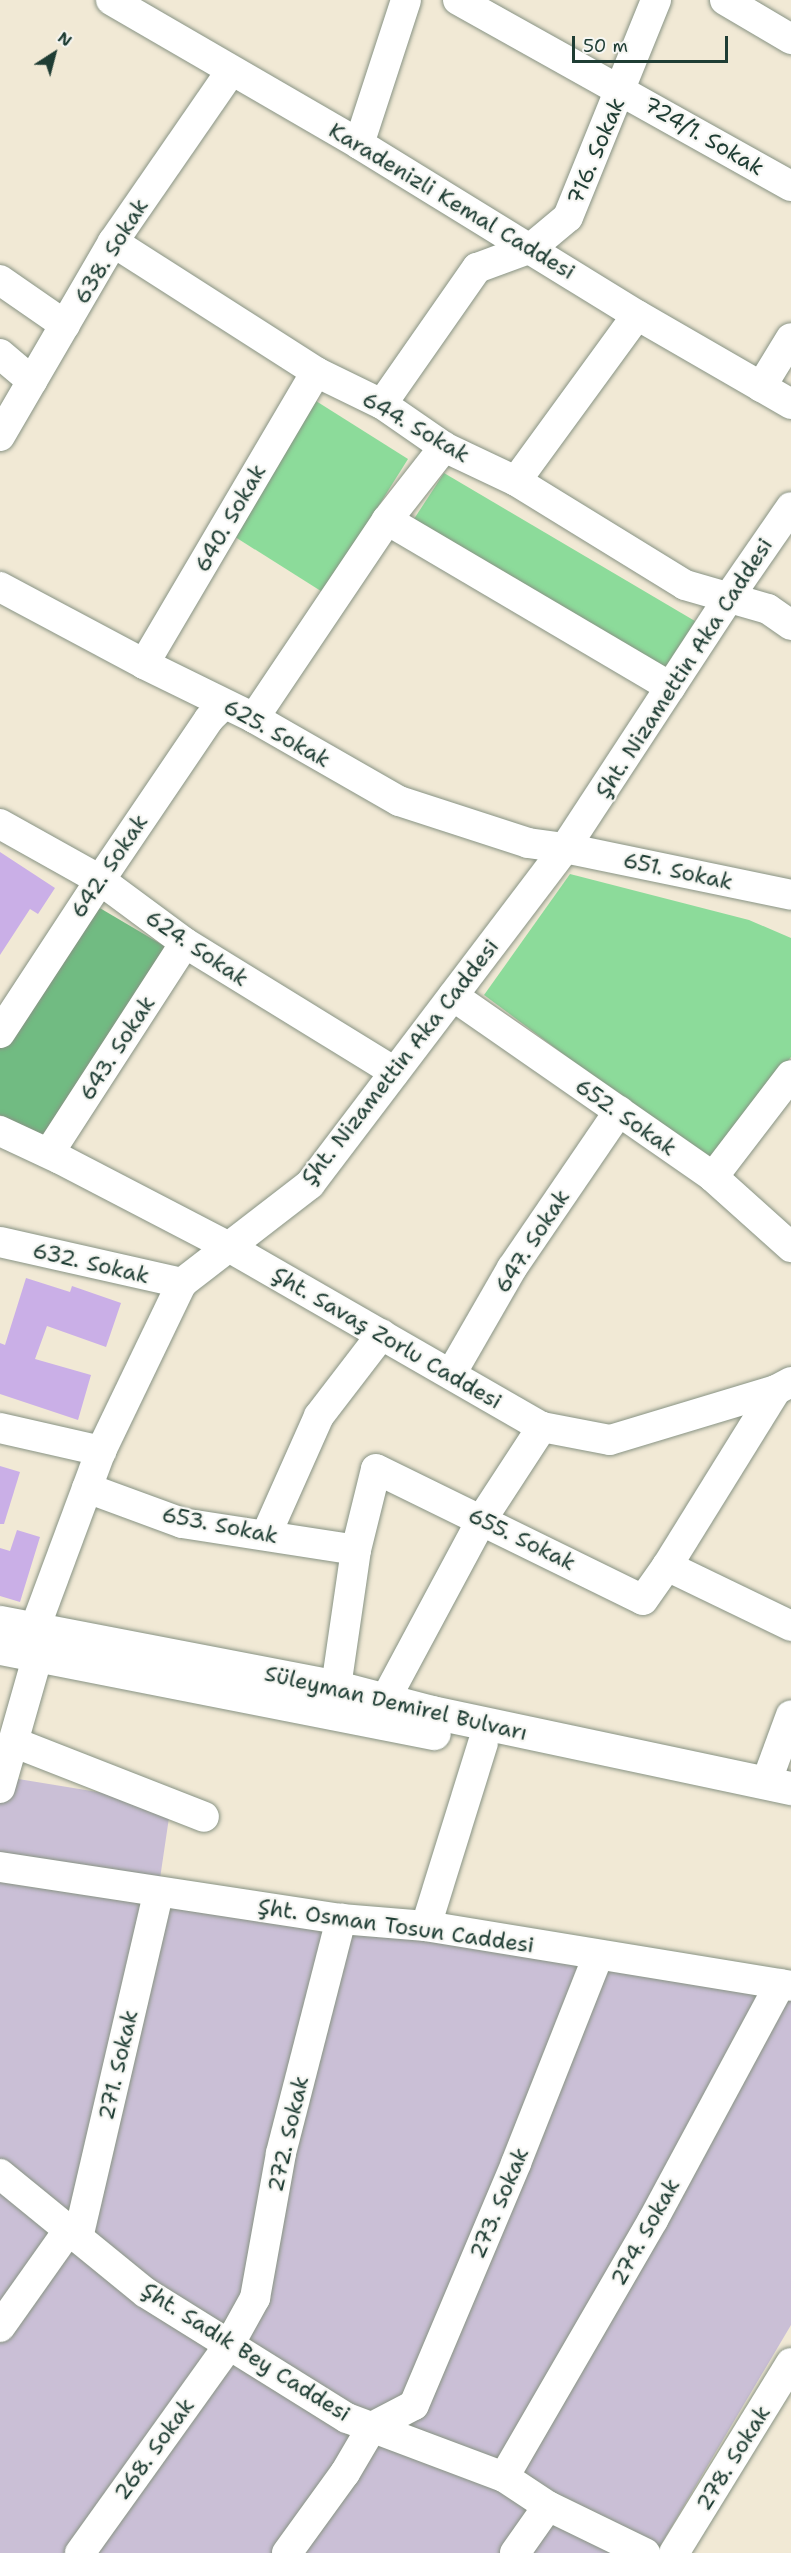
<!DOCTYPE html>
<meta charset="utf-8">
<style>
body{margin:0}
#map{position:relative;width:791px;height:2553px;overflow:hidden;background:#f1e9d5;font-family:"Shantell Sans",sans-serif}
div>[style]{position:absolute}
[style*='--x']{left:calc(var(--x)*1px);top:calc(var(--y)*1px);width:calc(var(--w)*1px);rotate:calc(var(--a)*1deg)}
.industrial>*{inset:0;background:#cabfd6}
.green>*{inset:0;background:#8cdb9a}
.forest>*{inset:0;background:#71bb82}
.building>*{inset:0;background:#caafe7}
.roads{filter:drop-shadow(0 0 2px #889384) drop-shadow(0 0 2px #889384)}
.minor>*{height:30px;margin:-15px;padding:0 15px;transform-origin:15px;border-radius:15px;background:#fff}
.major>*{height:33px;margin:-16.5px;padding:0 16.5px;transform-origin:16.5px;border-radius:16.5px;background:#fff}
span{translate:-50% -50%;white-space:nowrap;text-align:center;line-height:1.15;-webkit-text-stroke:4.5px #f6f6f2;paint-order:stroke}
.street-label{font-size:22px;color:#1f3d34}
.north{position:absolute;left:24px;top:24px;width:60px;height:60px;-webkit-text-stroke:4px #f6f6f2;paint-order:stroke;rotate:36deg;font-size:16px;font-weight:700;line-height:24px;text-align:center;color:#1f3d34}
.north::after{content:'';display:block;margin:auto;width:21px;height:27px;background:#1f3d34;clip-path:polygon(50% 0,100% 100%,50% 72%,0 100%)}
.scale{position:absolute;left:572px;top:36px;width:156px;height:27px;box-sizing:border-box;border:3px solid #1f3d34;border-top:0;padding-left:8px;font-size:18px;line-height:21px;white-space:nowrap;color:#1f3d34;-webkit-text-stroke:4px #f6f6f2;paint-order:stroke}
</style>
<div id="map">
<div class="industrial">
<div style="clip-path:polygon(0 1776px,171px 1804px,158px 1892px,791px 1989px,791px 2325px,656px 2553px,0 2553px)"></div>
</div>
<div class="green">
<div style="clip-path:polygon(316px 401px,408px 459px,324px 593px,232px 535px)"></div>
<div style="clip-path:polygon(444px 473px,700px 624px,667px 674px,412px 522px)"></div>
<div style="clip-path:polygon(570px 874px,749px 920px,791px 938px,791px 1057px,711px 1164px,484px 995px)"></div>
</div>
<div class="forest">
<div style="clip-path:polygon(93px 904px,171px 950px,48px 1139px,0 1115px,0 1048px)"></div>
</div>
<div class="building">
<div style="clip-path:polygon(0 852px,55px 888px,38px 914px,30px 909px,0 955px)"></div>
<div style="clip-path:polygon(26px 1278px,70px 1292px,72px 1286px,121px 1303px,106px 1347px,47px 1326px,35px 1359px,91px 1375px,78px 1420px,0 1394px,0 1343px,5px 1345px)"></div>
<div style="clip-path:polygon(0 1466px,20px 1472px,4px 1524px,0 1524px)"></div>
<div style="clip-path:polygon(17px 1530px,40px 1537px,20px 1602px,0 1596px,0 1548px,10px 1551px)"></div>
</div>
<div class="roads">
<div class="minor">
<div style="--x:111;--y:0;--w:287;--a:30.1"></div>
<div style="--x:359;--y:144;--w:326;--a:31.6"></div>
<div style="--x:637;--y:315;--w:178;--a:30"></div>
<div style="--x:458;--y:0;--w:381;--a:29.2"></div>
<div style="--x:725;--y:0;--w:77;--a:30.6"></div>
<div style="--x:359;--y:144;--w:151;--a:-71.9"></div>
<div style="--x:113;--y:242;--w:241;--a:32.6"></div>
<div style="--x:316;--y:372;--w:73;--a:25.9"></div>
<div style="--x:382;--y:404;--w:75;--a:34.7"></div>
<div style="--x:444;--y:447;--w:80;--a:25.3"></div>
<div style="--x:516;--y:481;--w:198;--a:31.6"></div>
<div style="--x:685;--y:585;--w:86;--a:16.1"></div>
<div style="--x:768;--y:609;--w:28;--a:35"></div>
<div style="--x:0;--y:280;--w:79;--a:34.7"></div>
<div style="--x:0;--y:354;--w:42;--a:40.2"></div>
<div style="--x:761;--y:387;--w:57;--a:-58.5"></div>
<div style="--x:382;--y:404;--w:166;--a:-55.1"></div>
<div style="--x:477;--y:268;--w:58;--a:-20.3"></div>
<div style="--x:531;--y:248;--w:48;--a:-40"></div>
<div style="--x:568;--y:217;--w:234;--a:-67.9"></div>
<div style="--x:0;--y:436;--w:225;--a:-59.8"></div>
<div style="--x:113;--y:242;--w:208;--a:-55.4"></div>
<div style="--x:516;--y:481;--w:205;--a:-53.9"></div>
<div style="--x:387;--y:520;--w:329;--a:30.5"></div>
<div style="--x:0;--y:587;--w:163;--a:28.1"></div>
<div style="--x:144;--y:664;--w:123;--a:26.1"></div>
<div style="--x:254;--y:718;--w:167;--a:29.8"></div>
<div style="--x:399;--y:801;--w:136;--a:18"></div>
<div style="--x:528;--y:843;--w:37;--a:8"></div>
<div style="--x:565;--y:848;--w:231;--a:11.7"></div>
<div style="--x:144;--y:664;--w:339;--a:-59.5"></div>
<div style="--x:254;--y:718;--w:239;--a:-56.1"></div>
<div style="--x:387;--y:520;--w:93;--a:-52"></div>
<div style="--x:0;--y:824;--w:115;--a:29.2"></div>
<div style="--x:100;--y:880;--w:106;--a:36.5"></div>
<div style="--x:185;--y:943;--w:246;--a:31.6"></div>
<div style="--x:453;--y:996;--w:317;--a:34.8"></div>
<div style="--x:713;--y:1177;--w:105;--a:41.9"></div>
<div style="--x:0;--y:1033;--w:183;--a:-56.8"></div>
<div style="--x:100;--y:880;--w:194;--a:-55.9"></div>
<div style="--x:209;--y:719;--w:21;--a:-45"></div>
<div style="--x:0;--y:1131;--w:66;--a:25"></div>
<div style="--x:60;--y:1159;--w:188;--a:27.5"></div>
<div style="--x:227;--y:1246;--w:363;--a:29.9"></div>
<div style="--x:542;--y:1427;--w:69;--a:10.8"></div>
<div style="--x:610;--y:1440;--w:173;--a:-16.8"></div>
<div style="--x:776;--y:1390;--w:17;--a:-28"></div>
<div style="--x:49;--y:1153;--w:250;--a:-57.1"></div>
<div style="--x:713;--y:1177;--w:128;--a:-52.6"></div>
<div style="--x:0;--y:1242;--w:187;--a:12.7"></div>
<div style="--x:451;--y:1374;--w:122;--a:-60.1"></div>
<div style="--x:512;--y:1268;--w:190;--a:-55.7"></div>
<div style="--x:0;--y:1428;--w:104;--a:12.8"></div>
<div style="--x:87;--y:1488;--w:101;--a:20.2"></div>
<div style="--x:182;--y:1523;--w:176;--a:8.8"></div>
<div style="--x:266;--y:1535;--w:130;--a:-66"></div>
<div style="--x:319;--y:1416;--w:103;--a:-52.5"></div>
<div style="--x:667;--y:1566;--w:138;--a:25.8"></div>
<div style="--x:336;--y:1687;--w:138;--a:-81.7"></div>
<div style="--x:356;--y:1550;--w:83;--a:-76.1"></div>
<div style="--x:376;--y:1469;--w:297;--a:26.1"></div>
<div style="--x:643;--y:1600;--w:42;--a:-54.8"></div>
<div style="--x:667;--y:1566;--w:207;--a:-58.2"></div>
<div style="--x:385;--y:1700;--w:205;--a:-61.8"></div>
<div style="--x:482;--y:1519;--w:110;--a:-56.9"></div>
<div style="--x:13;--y:1742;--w:205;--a:21.4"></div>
<div style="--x:766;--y:1783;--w:72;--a:-69.8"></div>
<div style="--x:0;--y:1788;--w:138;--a:-74.1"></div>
<div style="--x:38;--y:1655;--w:27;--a:-96"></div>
<div style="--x:35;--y:1628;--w:189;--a:-69.6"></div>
<div style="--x:101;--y:1451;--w:187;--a:-64.3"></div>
<div style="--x:182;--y:1283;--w:162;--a:-37.7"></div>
<div style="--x:310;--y:1184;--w:422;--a:-52.8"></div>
<div style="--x:565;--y:848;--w:300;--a:-56.8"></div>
<div style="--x:729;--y:597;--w:109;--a:-55.4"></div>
<div style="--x:0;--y:1867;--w:345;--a:8.7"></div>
<div style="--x:341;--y:1919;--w:85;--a:4.7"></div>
<div style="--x:426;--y:1926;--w:370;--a:9.3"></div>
<div style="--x:426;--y:1926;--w:192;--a:-72.7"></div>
<div style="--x:0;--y:2174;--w:188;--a:39.2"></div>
<div style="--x:146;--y:2293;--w:237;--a:31.9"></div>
<div style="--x:347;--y:2418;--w:168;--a:20.6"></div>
<div style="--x:504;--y:2477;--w:53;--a:33.4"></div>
<div style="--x:548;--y:2506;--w:108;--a:25.9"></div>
<div style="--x:78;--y:2238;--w:354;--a:-76.9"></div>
<div style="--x:0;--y:2327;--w:118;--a:-54.7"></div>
<div style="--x:504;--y:2477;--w:297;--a:-59.9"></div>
<div style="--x:653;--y:2220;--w:268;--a:-61.7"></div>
<div style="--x:80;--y:2553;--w:256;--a:-54.4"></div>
<div style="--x:229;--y:2345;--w:54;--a:-61"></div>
<div style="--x:255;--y:2298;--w:147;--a:-79.8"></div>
<div style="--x:281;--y:2153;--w:242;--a:-75.6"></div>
<div style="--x:287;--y:2553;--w:99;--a:-54.1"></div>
<div style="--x:345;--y:2473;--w:53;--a:-59.6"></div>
<div style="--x:372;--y:2427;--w:47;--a:-27.6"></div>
<div style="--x:414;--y:2405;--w:263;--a:-67.1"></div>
<div style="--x:516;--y:2163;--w:223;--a:-68.4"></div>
<div style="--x:515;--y:2553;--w:57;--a:-54.9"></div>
<div style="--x:674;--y:2553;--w:223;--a:-58.4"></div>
</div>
<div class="major">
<div style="--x:0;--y:1622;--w:342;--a:10.9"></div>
<div style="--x:336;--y:1687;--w:99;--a:14.6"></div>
<div style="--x:432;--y:1712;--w:367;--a:12"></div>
<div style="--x:0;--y:1648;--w:442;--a:11.1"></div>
</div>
</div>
<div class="street-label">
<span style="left:704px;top:136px;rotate:30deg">724/1. Sokak</span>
<span style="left:596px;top:151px;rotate:-67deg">716. Sokak</span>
<span style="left:452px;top:201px;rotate:31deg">Karadenizli Kemal Caddesi</span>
<span style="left:111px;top:251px;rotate:-58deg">638. Sokak</span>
<span style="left:416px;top:427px;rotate:30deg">644. Sokak</span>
<span style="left:230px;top:518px;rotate:-60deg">640. Sokak</span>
<span style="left:684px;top:668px;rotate:-57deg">Şht. Nizamettin Aka Caddesi</span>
<span style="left:277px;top:733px;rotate:29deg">625. Sokak</span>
<span style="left:109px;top:866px;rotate:-56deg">642. Sokak</span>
<span style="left:678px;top:871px;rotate:12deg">651. Sokak</span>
<span style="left:197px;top:948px;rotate:34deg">624. Sokak</span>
<span style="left:117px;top:1048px;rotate:-57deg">643. Sokak</span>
<span style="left:400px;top:1062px;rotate:-52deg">Şht. Nizamettin Aka Caddesi</span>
<span style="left:626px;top:1117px;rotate:35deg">652. Sokak</span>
<span style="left:532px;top:1241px;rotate:-57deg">647. Sokak</span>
<span style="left:91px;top:1263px;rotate:13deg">632. Sokak</span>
<span style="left:387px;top:1338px;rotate:30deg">Şht. Savaş Zorlu Caddesi</span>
<span style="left:220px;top:1525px;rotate:11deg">653. Sokak</span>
<span style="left:522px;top:1539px;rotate:26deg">655. Sokak</span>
<span style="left:396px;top:1703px;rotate:13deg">Süleyman Demirel Bulvarı</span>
<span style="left:396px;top:1926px;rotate:8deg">Şht. Osman Tosun Caddesi</span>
<span style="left:118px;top:2065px;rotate:-77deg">271. Sokak</span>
<span style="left:288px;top:2134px;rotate:-77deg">272. Sokak</span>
<span style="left:499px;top:2203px;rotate:-67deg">273. Sokak</span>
<span style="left:645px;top:2232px;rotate:-61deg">274. Sokak</span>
<span style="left:246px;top:2352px;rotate:32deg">Şht. Sadık Bey Caddesi</span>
<span style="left:154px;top:2449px;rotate:-54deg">268. Sokak</span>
<span style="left:733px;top:2458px;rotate:-58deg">278. Sokak</span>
</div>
<div class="north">N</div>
<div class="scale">50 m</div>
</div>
